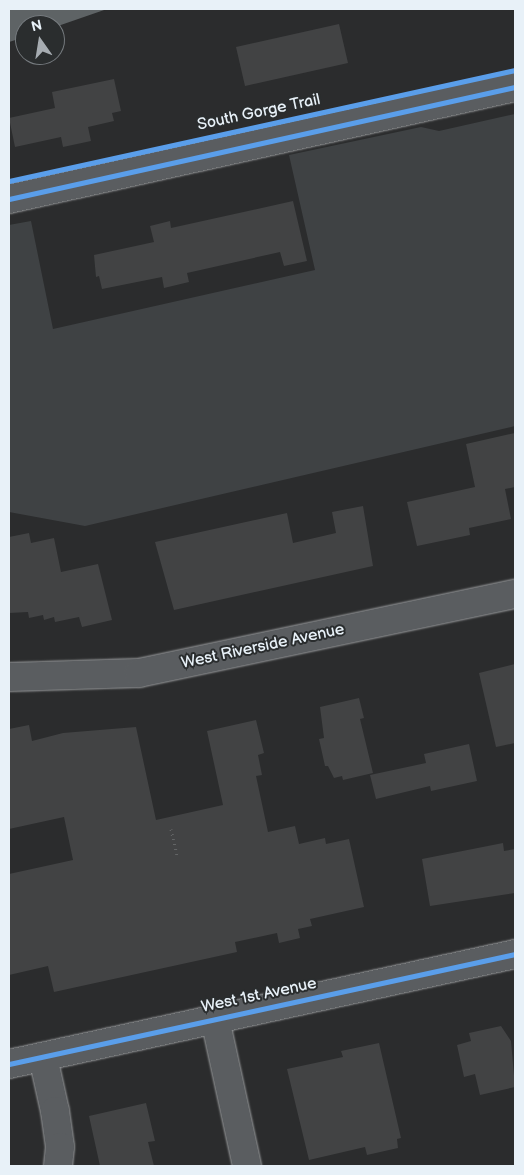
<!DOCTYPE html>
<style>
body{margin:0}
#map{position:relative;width:524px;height:1175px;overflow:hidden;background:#2b2c2d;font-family:"Balsamiq Sans",sans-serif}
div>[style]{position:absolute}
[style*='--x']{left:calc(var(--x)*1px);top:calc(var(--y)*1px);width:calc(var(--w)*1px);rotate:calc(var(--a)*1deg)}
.green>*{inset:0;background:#3f4244}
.water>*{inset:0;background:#5e6365}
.building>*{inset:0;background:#424344}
.path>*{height:3px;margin-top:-1.5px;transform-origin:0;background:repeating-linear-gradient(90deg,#636566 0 1px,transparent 0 5px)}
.roads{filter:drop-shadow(0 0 1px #96989a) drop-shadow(0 0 1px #96989a)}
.minor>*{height:28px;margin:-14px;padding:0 14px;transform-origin:14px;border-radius:14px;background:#5a5d60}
.major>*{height:28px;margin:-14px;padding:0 14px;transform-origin:14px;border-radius:14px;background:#5a5d60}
.cycleway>*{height:5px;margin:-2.5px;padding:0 2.5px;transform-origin:2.5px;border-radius:2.5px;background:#5a9eea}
span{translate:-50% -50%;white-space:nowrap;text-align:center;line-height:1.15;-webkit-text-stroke:4px #2a2d2e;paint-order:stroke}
.street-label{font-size:16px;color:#e8f1f8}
.frame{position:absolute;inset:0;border:10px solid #e8f1f8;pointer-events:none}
.north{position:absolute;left:15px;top:15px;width:50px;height:50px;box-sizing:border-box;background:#2a2d2e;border:1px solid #767b7f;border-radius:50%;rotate:347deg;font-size:14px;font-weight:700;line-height:20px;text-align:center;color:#e8f1f8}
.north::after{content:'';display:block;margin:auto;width:18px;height:22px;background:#a6acb1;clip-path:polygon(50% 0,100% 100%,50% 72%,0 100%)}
</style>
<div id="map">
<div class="green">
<div style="clip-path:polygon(515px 114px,515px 426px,85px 526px,9px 512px,9px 225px,31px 221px,53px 329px,315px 270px,289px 155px,421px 127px,439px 131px)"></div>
</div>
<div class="water">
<div style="clip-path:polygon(9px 9px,107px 9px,55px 27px,25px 25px,25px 37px,9px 42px)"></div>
</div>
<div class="building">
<div style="clip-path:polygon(339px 24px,348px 63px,245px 86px,236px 47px)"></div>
<div style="clip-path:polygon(114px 79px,121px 111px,112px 113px,114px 121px,88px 127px,91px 141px,63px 147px,61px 137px,15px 147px,9px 118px,55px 108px,52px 92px)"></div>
<div style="clip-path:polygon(293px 201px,307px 261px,284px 266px,280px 252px,187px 273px,189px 282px,164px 288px,162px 277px,102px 289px,99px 276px,96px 277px,94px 255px,154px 242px,150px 226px,170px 221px,171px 228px)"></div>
<div style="clip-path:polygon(515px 433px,515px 487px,505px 489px,511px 519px,469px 528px,470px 535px,417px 546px,407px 502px,475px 487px,466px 444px)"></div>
<div style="clip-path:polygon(363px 506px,373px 566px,174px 610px,155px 542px,287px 513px,293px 543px,336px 533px,332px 512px)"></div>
<div style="clip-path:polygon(29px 533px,31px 543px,54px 538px,61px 572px,98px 564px,112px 620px,82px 627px,79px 617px,55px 622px,54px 617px,44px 620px,43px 615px,29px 618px,28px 612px,9px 613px,9px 537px)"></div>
<div style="clip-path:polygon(515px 664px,515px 743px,496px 747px,479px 673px)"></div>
<div style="clip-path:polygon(359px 698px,364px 718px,360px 719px,373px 773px,343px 780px,342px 776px,334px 778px,328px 766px,325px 766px,319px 739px,324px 738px,320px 707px)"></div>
<div style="clip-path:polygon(256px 720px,264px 753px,258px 755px,262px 775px,256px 776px,268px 832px,295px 826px,299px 844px,325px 838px,326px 844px,349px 839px,364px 907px,310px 919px,312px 926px,298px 929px,300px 938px,279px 943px,277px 933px,235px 942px,237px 952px,54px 992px,48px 966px,9px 975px,9px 874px,73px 860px,64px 817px,9px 829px,9px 729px,29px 725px,32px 741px,63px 733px,136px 727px,156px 820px,223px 805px,207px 731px)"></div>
<div style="clip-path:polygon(469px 744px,477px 781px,431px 791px,430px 786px,376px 799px,370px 775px,426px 763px,424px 754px)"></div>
<div style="clip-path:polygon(503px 843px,504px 851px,515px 849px,515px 893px,430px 906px,422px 859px)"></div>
<div style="clip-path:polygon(501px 1026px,511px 1041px,515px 1087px,480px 1095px,475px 1074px,464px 1077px,457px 1045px,471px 1041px,469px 1033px)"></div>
<div style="clip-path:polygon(379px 1043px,401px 1138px,397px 1139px,398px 1148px,367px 1155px,365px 1147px,309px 1160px,287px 1069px,343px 1057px,341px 1051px)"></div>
<div style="clip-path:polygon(146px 1103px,155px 1141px,148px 1142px,154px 1166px,100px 1166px,89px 1116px)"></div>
</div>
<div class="path">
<div style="--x:171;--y:829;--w:27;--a:77"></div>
</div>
<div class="roads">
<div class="minor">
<div style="--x:9;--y:199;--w:518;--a:-12.48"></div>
<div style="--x:215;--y:1019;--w:150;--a:77.7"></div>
<div style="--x:43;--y:1057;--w:55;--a:77.5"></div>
<div style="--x:55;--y:1111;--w:36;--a:82"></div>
<div style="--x:60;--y:1147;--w:19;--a:96"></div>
<div style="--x:9;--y:1064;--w:518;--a:-12.26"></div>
</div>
<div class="major">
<div style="--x:9;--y:677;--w:130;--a:-1.8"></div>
<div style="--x:139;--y:673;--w:384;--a:-11.9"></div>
</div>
</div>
<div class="cycleway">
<div style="--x:9;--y:181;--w:518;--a:-12.37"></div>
<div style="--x:9;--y:199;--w:518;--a:-12.48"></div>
<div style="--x:9;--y:1064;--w:518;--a:-12.26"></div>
</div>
<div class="street-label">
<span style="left:259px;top:113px;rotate:-12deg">South Gorge Trail</span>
<span style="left:263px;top:647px;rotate:-12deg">West Riverside Avenue</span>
<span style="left:259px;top:996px;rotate:-12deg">West 1st Avenue</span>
</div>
<div class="frame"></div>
<div class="north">N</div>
</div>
